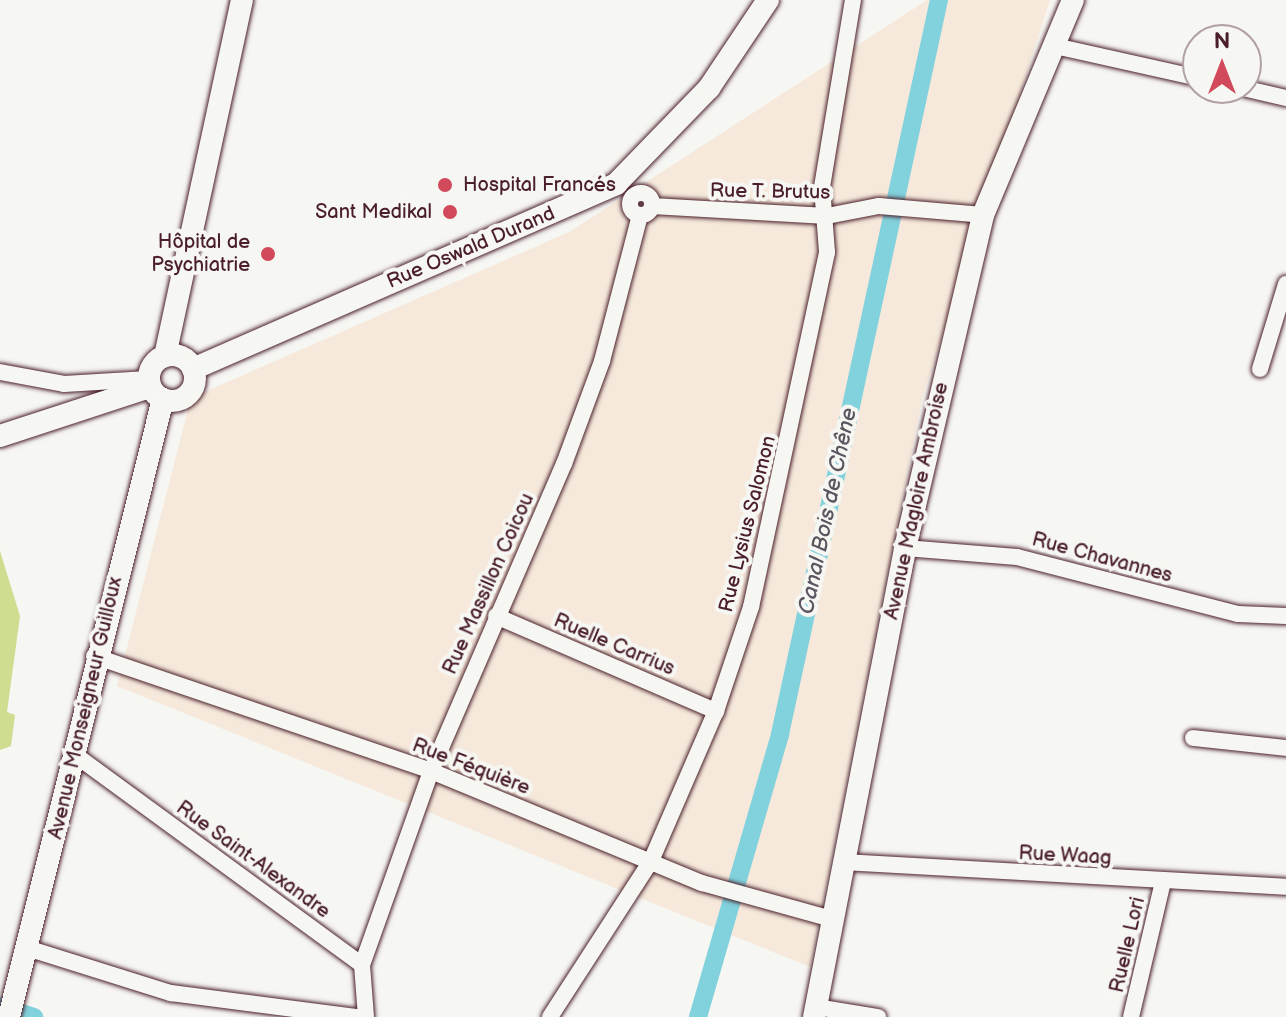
<!DOCTYPE html>
<meta charset="utf-8">
<style>
body{margin:0}
#map{position:relative;width:1286px;height:1017px;overflow:hidden;background:#f6f6f2;font-family:"Balsamiq Sans",sans-serif}
div>[style]{position:absolute}
[style*='--x']{left:calc(var(--x)*1px);top:calc(var(--y)*1px);width:calc(var(--w)*1px);rotate:calc(var(--a)*1deg)}
.built>*{inset:0;background:#f6e9db}
.green>*{inset:0;background:#cedd90}
.canal>*{height:18px;margin:-9px;padding:0 9px;transform-origin:9px;border-radius:9px;background:#82d2dd}
.roads{filter:drop-shadow(0 0 2px #4a1f2b) drop-shadow(0 0 2px #4a1f2b)}
.street>*{height:16px;margin:-8px;padding:0 8px;transform-origin:8px;border-radius:8px;background:#f6f6f2}
.street>.ring{margin:-8px;padding:0;box-sizing:content-box;background:none;border:16px solid #f6f6f2;border-radius:50%}
.secondary>*{height:22px;margin:-11px;padding:0 11px;transform-origin:11px;border-radius:11px;background:#f6f6f2}
.secondary>.ring{margin:-11px;padding:0;box-sizing:content-box;background:none;border:22px solid #f6f6f2;border-radius:50%}
.dots>*{width:22px;height:22px;translate:-50% -50%;box-sizing:border-box;border:4px solid #f6f6f2;border-radius:50%}
span{translate:-50% -50%;white-space:nowrap;text-align:center;line-height:1.15;-webkit-text-stroke:8px #f6f6f2;paint-order:stroke}
.poi-label{font-size:20px;color:#4a1f2b}
.left{translate:0 -50%;text-align:left}
.right{translate:-100% -50%;text-align:right}
.street-label{font-size:20px;color:#4a1f2b}
.water-label{font-size:22px;color:#5b5560;font-style:italic}
.north{position:absolute;left:1182px;top:24px;width:80px;height:80px;box-sizing:border-box;background:#f6f6f2;border:2px solid #b1a0a2;border-radius:50%;rotate:0deg;font-size:22px;font-weight:700;line-height:32px;text-align:center;color:#4a1f2b}
.north::after{content:'';display:block;margin:auto;width:28px;height:36px;background:#d1495b;clip-path:polygon(50% 0,100% 100%,50% 72%,0 100%)}
</style>
<div id="map">
<div class="built">
<div style="clip-path:polygon(927px 0,1050px 0,922px 399px,810px 967px,117px 686px,191px 398px,569px 232px)"></div>
</div>
<div class="green">
<div style="clip-path:polygon(0 551px,20px 616px,7px 712px,15px 715px,11px 746px,0 750px)"></div>
</div>
<div class="canal">
<div style="--x:0;--y:1006;--w:36;--a:18"></div>
<div style="--x:698;--y:1017;--w:295;--a:-73.8"></div>
<div style="--x:780;--y:734;--w:751;--a:-77.78"></div>
</div>
<div class="roads">
<div class="street">
<div style="--x:1055;--y:46;--w:147;--a:12.6"></div>
<div style="--x:1243;--y:88;--w:44;--a:13.1"></div>
<div class="ring" style="left:630px;top:193px;width:6px;height:6px"></div>
<div style="--x:652;--y:206;--w:175;--a:3.3"></div>
<div style="--x:827;--y:216;--w:53;--a:-10.9"></div>
<div style="--x:879;--y:206;--w:104;--a:4.9"></div>
<div style="--x:1260;--y:369;--w:89;--a:-73"></div>
<div style="--x:0;--y:372;--w:65;--a:10.6"></div>
<div style="--x:64;--y:384;--w:84;--a:-3.4"></div>
<div style="--x:905;--y:548;--w:112;--a:4.6"></div>
<div style="--x:1017;--y:557;--w:228;--a:14.5"></div>
<div style="--x:1238;--y:614;--w:48;--a:2.4"></div>
<div style="--x:496;--y:616;--w:240;--a:23.4"></div>
<div style="--x:94;--y:656;--w:356;--a:18.8"></div>
<div style="--x:431;--y:771;--w:293;--a:22.5"></div>
<div style="--x:702;--y:883;--w:135;--a:15.5"></div>
<div style="--x:1193;--y:738;--w:94;--a:6.1"></div>
<div style="--x:78;--y:757;--w:352;--a:36.2"></div>
<div style="--x:362;--y:965;--w:52;--a:85.6"></div>
<div style="--x:842;--y:862;--w:445;--a:3.2"></div>
<div style="--x:27;--y:948;--w:151;--a:17.4"></div>
<div style="--x:171;--y:993;--w:188;--a:7.4"></div>
<div style="--x:362;--y:965;--w:206;--a:-70.4"></div>
<div style="--x:431;--y:771;--w:335;--a:-66.6"></div>
<div style="--x:564;--y:464;--w:110;--a:-69.7"></div>
<div style="--x:602;--y:361;--w:151;--a:-75.4"></div>
<div style="--x:816;--y:1007;--w:63;--a:9.2"></div>
<div style="--x:550;--y:1017;--w:186;--a:-57.1"></div>
<div style="--x:651;--y:861;--w:163;--a:-66.6"></div>
<div style="--x:716;--y:711;--w:110;--a:-71.4"></div>
<div style="--x:751;--y:607;--w:363;--a:-77.9"></div>
<div style="--x:827;--y:252;--w:65;--a:-94.4"></div>
<div style="--x:822;--y:187;--w:190;--a:-80.6"></div>
<div style="--x:1131;--y:1017;--w:139;--a:-76.7"></div>
</div>
<div class="secondary">
<div class="ring" style="left:149px;top:355px;width:24px;height:24px"></div>
<div style="--x:165;--y:356;--w:364;--a:-77.8"></div>
<div style="--x:193;--y:369;--w:462;--a:-23.6"></div>
<div style="--x:616;--y:184;--w:134;--a:-45.9"></div>
<div style="--x:709;--y:88;--w:106;--a:-56.2"></div>
<div style="--x:0;--y:436;--w:158;--a:-18.1"></div>
<div style="--x:9;--y:1017;--w:637;--a:-76.01"></div>
<div style="--x:814;--y:1017;--w:478;--a:-79"></div>
<div style="--x:905;--y:548;--w:342;--a:-76.8"></div>
<div style="--x:983;--y:215;--w:233;--a:-67.3"></div>
</div>
</div>
<div class="dots">
<div style="left:445px;top:185px;background:#d1495b"></div>
<div style="left:450px;top:212px;background:#d1495b"></div>
<div style="left:268px;top:254px;background:#d1495b"></div>
</div>
<div class="poi-label">
<span class="left" style="left:463px;top:185px">Hospital Francés</span>
<span class="right" style="left:432px;top:212px">Sant Medikal</span>
<span class="right" style="left:250px;top:254px">Hôpital de<br>Psychiatrie</span>
</div>
<div class="street-label">
<span style="left:770px;top:192px;rotate:1deg">Rue T. Brutus</span>
<span style="left:471px;top:248px;rotate:-23deg">Rue Oswald Durand</span>
<span style="left:917px;top:501px;rotate:-78deg">Avenue Magloire Ambroise</span>
<span style="left:748px;top:524px;rotate:-76deg">Rue Lysius Salomon</span>
<span style="left:1102px;top:558px;rotate:15deg">Rue Chavannes</span>
<span style="left:489px;top:584px;rotate:-66deg">Rue Massillon Coicou</span>
<span style="left:614px;top:645px;rotate:23deg">Ruelle Carrius</span>
<span style="left:86px;top:708px;rotate:-77deg">Avenue Monseigneur Guilloux</span>
<span style="left:471px;top:767px;rotate:21deg">Rue Féquière</span>
<span style="left:1065px;top:856px;rotate:3deg">Rue Waag</span>
<span style="left:253px;top:860px;rotate:36deg">Rue Saint-Alexandre</span>
<span style="left:1128px;top:945px;rotate:-77deg">Ruelle Lori</span>
</div>
<div class="water-label">
<span style="left:828px;top:511px;rotate:-78deg">Canal Bois de Chêne</span>
</div>
<div class="north">N</div>
</div>
